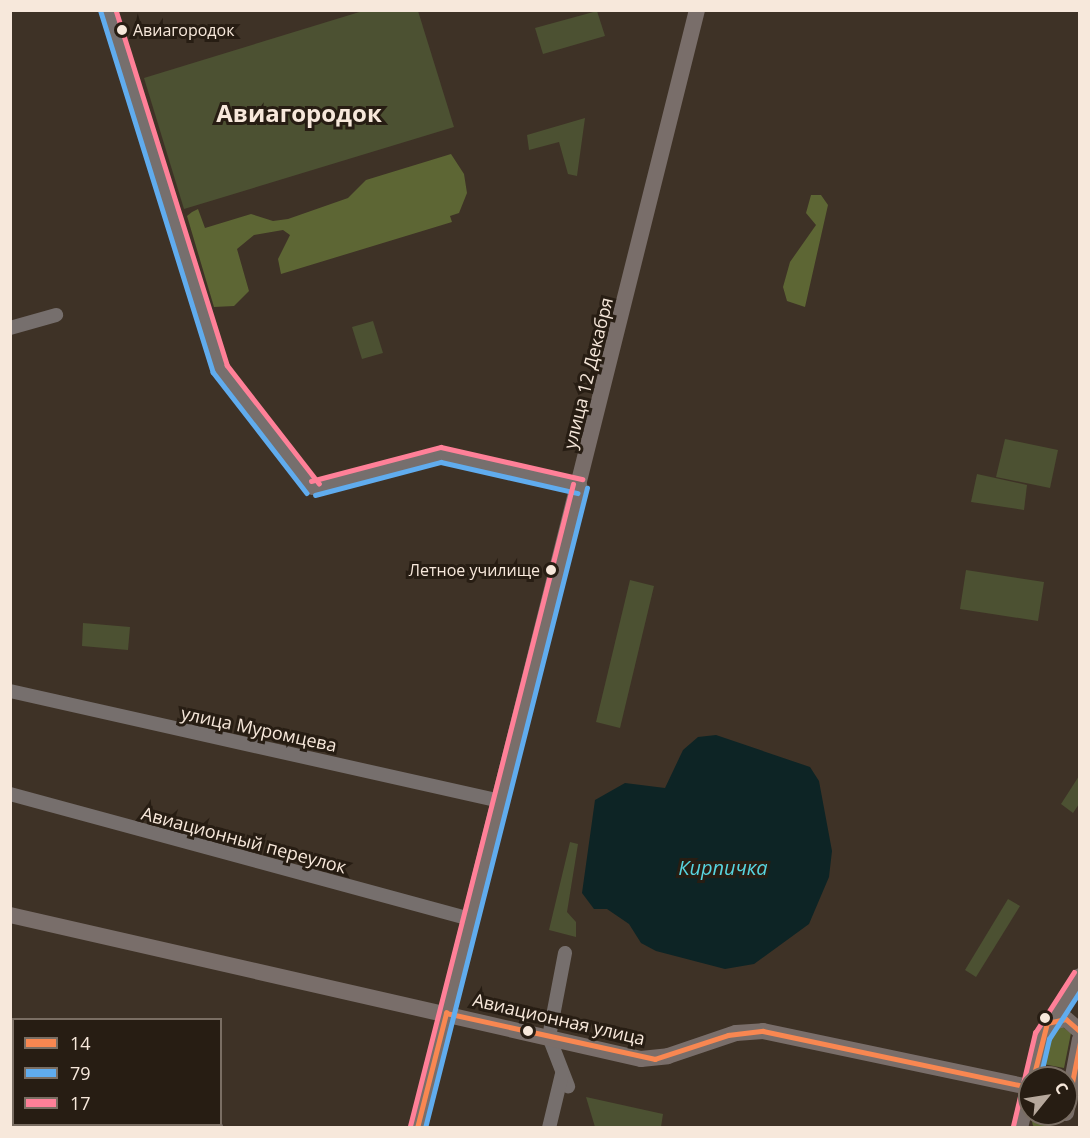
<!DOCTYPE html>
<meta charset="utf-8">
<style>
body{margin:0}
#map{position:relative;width:1090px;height:1138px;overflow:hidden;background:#3e3226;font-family:"Open Sans",sans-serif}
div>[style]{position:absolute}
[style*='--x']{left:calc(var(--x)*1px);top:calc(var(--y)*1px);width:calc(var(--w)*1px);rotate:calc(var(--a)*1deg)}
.green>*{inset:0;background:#4c5132}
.forest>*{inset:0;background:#5d6634}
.round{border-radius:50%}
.water>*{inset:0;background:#0d2425}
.minor>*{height:14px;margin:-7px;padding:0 7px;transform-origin:7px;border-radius:7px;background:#766f6d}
.major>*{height:16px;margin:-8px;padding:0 8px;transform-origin:8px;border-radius:8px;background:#796e6a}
.bus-1>*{height:4.5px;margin:-2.25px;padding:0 2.25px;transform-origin:2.25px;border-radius:2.25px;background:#f88751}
.bus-2>*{height:4.5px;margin:-2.25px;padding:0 2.25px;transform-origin:2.25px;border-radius:2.25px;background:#60acee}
.bus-3>*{height:4.5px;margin:-2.25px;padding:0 2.25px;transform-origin:2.25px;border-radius:2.25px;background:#ff8098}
.dots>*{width:16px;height:16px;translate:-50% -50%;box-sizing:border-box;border:3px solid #271d13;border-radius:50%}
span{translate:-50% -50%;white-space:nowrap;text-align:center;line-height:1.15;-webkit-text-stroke:6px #271d13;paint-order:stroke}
.bus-label{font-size:16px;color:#f7e8db}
.left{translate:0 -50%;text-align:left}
.right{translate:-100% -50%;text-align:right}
.street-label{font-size:18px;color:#f7e8db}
.water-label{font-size:20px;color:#57d4df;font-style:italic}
.district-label{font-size:24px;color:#f7e8db;font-weight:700}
.frame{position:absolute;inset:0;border:12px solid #f7e8db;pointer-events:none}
.legend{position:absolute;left:12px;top:1018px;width:210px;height:108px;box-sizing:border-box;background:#271d13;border:2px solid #7a6e63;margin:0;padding:8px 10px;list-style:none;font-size:18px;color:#f7e8db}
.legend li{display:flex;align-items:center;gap:12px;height:30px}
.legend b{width:30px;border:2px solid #7a6e63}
.north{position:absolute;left:1018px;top:1066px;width:60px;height:60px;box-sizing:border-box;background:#271d13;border:2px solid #7a6e63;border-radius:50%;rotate:60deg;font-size:16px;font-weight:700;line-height:24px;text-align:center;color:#f7e8db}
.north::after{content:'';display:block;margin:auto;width:21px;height:27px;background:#b6a89c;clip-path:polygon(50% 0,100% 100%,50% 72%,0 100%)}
</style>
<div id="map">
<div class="green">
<div style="clip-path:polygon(366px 10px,418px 11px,454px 127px,184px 209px,144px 78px)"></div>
<div style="clip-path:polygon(597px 11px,605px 36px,543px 54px,535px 28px)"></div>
<div style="clip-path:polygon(585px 118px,577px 176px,568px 174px,559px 142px,529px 150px,527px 135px)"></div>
<div style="clip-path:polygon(373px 321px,383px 353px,362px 359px,352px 327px)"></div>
<div style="clip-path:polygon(1005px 439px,1058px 450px,1050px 488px,996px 477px)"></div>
<div style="clip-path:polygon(977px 474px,1027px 485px,1024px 510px,971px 502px)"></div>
<div style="clip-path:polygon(966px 570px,1044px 582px,1038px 621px,960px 609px)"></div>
<div style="clip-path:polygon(630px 580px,654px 586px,620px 728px,596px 722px)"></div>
<div style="clip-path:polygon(83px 623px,130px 627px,128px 650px,82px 646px)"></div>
<div style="clip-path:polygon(1079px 776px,1079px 804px,1073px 813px,1061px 804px)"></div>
<div style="clip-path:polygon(570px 842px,578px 844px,567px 912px,576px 922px,576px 937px,549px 930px)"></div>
<div style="clip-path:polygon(1008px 899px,1020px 906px,976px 977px,965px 970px)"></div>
<div style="clip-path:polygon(586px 1097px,663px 1114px,661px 1127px,595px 1127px)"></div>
</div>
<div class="forest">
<div style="clip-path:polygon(451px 154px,464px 174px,467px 193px,459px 213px,450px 216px,452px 222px,281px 274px,278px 259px,290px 235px,283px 230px,254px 235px,237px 249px,249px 291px,234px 306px,214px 307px,187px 216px,192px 212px,198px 209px,205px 228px,251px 214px,273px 221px,288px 219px,348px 198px,366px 180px)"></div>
<div style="clip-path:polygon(811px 195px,821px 195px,828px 205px,805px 307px,787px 301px,783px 287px,790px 262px,816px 225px,806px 213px)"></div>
<div style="clip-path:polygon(1061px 1026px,1071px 1033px,1064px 1068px,1043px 1064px,1051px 1033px)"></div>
<div class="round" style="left:1032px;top:1111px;width:20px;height:20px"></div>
</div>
<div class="water">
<div style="clip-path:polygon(716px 735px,810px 767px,819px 781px,832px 851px,829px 877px,809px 924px,754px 964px,725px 969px,656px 951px,641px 943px,629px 924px,607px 909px,594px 909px,582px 893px,595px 800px,625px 783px,665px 788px,683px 750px,698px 737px)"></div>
</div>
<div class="minor">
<div style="--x:108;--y:10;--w:376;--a:72.7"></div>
<div style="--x:220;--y:369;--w:151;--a:52"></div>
<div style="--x:313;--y:488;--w:132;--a:-14.9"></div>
<div style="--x:441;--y:454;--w:143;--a:13"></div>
<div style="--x:10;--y:328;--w:48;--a:-15.8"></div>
<div style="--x:10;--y:691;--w:502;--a:12.65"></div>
<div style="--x:10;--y:794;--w:476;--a:15.2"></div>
<div style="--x:565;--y:953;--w:86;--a:100.8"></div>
<div style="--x:549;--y:1037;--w:53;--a:68.8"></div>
<div style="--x:10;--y:1082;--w:4;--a:14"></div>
<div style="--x:204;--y:1124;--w:13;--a:18"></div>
<div style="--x:137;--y:1128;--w:4;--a:-76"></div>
<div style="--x:549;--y:1128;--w:56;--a:-76.5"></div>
</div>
<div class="major">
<div style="--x:10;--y:915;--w:647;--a:12.86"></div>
<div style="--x:641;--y:1059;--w:27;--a:-6"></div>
<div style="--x:668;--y:1056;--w:72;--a:-18.7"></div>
<div style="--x:736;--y:1033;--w:27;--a:-4"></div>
<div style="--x:763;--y:1031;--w:271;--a:11.9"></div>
<div style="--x:1047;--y:1023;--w:19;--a:-12"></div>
<div style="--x:1066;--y:1019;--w:18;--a:41"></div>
<div style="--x:1066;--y:1113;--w:75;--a:-79.3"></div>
<div style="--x:417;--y:1128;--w:1153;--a:-75.94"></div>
<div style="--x:1020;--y:1128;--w:95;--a:-76.6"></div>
<div style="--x:1042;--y:1036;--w:71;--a:-57.7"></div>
</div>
<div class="bus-1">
<div style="--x:446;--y:1013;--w:214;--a:12.4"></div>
<div style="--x:655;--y:1059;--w:77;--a:-18.2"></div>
<div style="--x:728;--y:1035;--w:35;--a:-7"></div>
<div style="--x:763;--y:1031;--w:271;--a:11.9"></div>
<div style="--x:1033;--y:1078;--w:57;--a:-75.7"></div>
<div style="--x:1047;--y:1023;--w:19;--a:-12"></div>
<div style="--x:1066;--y:1019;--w:18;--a:41"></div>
<div style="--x:1066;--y:1113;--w:72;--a:-78.8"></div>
<div style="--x:417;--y:1128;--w:119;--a:-75.8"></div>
</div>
<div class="bus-2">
<div style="--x:101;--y:12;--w:377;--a:72.7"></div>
<div style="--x:213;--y:372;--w:153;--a:52.2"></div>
<div style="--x:315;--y:495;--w:130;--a:-14.7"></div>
<div style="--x:441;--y:462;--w:140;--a:12.8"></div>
<div style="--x:1040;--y:1078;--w:40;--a:-77"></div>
<div style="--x:1049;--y:1039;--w:57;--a:-57.1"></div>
<div style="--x:425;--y:1128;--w:660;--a:-75.8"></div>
</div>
<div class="bus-3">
<div style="--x:116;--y:10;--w:372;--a:72.6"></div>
<div style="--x:227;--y:365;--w:150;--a:52.1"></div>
<div style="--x:311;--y:481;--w:134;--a:-14.7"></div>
<div style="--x:441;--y:447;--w:145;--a:12.8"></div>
<div style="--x:410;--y:1126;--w:662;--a:-75.75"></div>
<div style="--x:1013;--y:1126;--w:96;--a:-76.7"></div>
<div style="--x:1035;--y:1033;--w:72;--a:-57.4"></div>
</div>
<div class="dots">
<div style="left:122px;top:30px;background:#f7e8db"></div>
<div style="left:551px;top:570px;background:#f7e8db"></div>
<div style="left:1045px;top:1018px;background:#f7e8db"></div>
<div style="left:528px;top:1031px;background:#f7e8db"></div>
</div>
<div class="bus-label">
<span class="left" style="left:133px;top:30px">Авиагородок</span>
<span class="right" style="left:540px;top:570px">Летное училище</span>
</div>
<div class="street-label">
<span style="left:588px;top:373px;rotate:-76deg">улица 12 Декабря</span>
<span style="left:259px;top:729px;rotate:12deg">улица Муромцева</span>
<span style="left:244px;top:840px;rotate:15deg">Авиационный переулок</span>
<span style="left:559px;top:1019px;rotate:13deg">Авиационная улица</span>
</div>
<div class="water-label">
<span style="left:723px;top:867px">Кирпичка</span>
</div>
<div class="district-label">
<span style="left:299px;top:113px">Авиагородок</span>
</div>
<div class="frame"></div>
<ul class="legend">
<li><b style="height:8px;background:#f88751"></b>14</li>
<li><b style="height:8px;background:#60acee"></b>79</li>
<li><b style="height:8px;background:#ff8098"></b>17</li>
</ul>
<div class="north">С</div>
</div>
